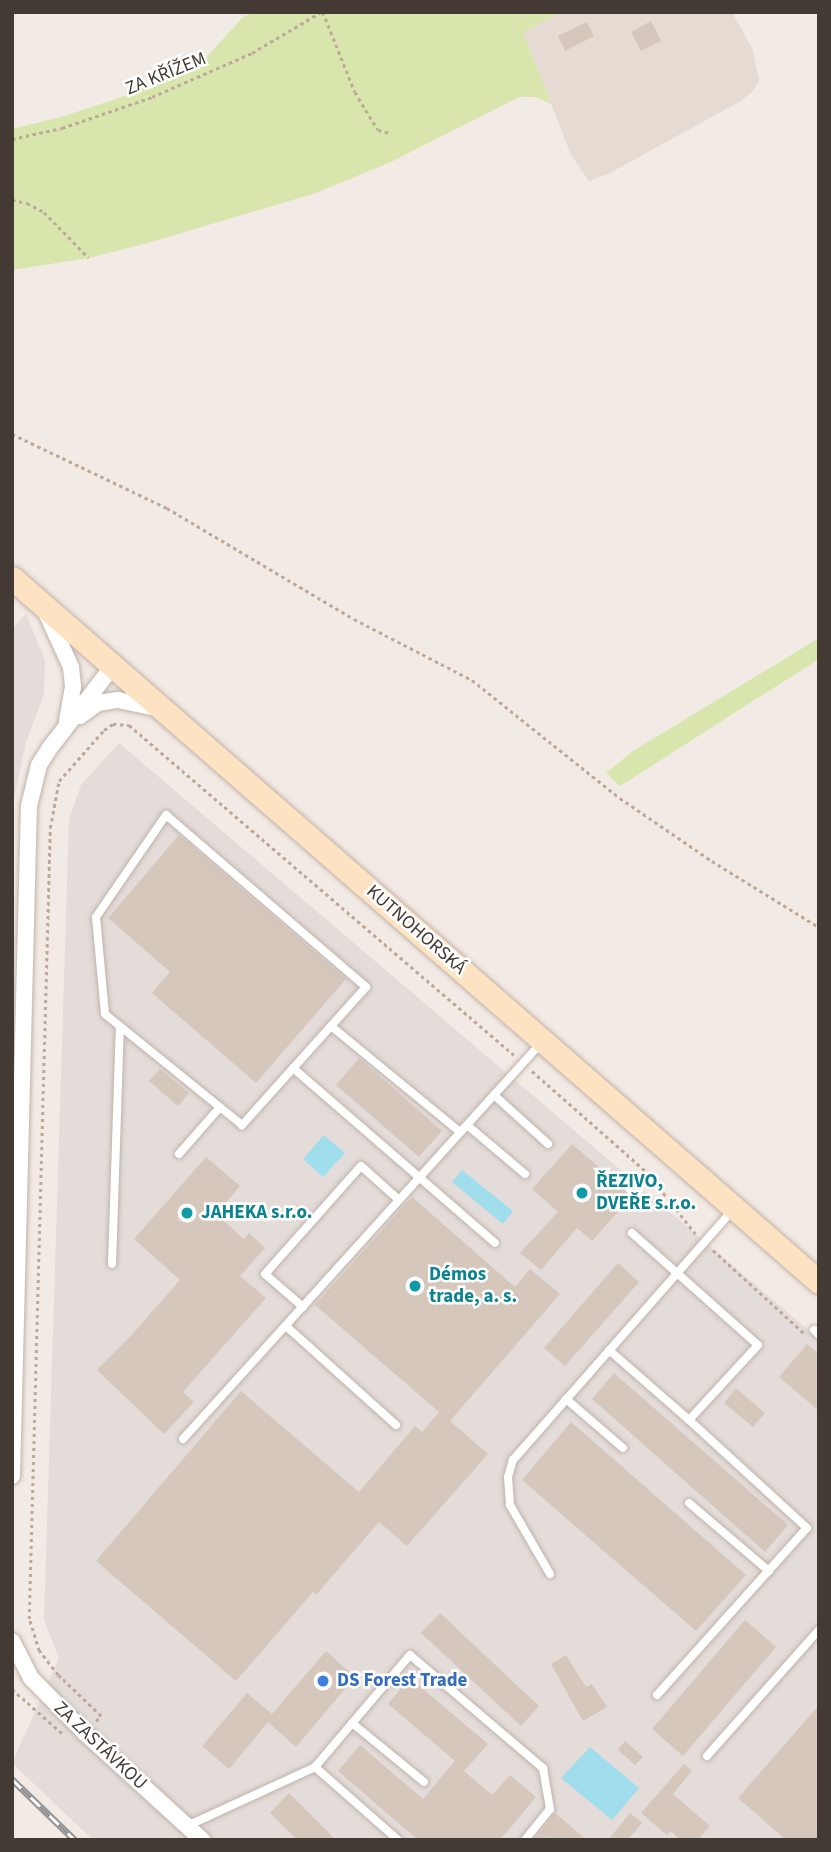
<!DOCTYPE html>
<meta charset="utf-8">
<style>
body{margin:0}
#map{position:relative;width:831px;height:1852px;overflow:hidden;background:#f2eae4;font-family:"Source Sans 3",sans-serif}
div>[style]{position:absolute}
[style*='--x']{left:calc(var(--x)*1px);top:calc(var(--y)*1px);width:calc(var(--w)*1px);rotate:calc(var(--a)*1deg)}
.residential>*{inset:0;background:#e5dbd2}
.industrial>*{inset:0;background:#e3dcd9}
.green>*{inset:0;background:#d8e6ad}
.water>*{inset:0;background:#a0deee}
.building>*{inset:0;background:#d6c7bc}
.path>*{height:2.5px;margin-top:-1.25px;transform-origin:0;background:repeating-linear-gradient(90deg,#bea998 0 3.5px,transparent 0 7px)}
.roads{filter:drop-shadow(0 0 2px #c0b3aa) drop-shadow(0 0 2px #c0b3aa)}
.lane>*{height:8px;margin:-4px;padding:0 4px;transform-origin:4px;border-radius:4px;background:#fff}
.street>*{height:16px;margin:-8px;padding:0 8px;transform-origin:8px;border-radius:8px;background:#fff}
.secondary>*{height:23px;margin:-11.5px;padding:0 11.5px;transform-origin:11.5px;border-radius:11.5px;background:#fde3c2}
.rail>*{height:7px;margin-top:-3.5px;transform-origin:0;background:repeating-linear-gradient(90deg,#fff 0 13px,#949494 0 26px);box-sizing:border-box;border-block:2px solid #949494}
.dots>*{width:19px;height:19px;translate:-50% -50%;box-sizing:border-box;border:4px solid #fff;border-radius:50%}
span{translate:-50% -50%;white-space:nowrap;text-align:center;line-height:1.15;-webkit-text-stroke:5px #fff;paint-order:stroke}
.street-label{font-size:19px;color:#433a34}
.culture-label{font-size:19px;color:#0d838f;font-weight:700}
.left{translate:0 -50%;text-align:left}
.shop-label{font-size:19px;color:#366cbe;font-weight:700}
.frame{position:absolute;inset:0;border:14px solid #433a34;pointer-events:none}
</style>
<div id="map">
<div class="residential">
<div style="clip-path:polygon(562px 12px,732px 12px,753px 50px,759px 80px,753px 91px,739px 102px,608px 174px,589px 181px,571px 155px,523px 32px)"></div>
</div>
<div class="industrial">
<div style="clip-path:polygon(26px 614px,45px 660px,44px 694px,26px 742px,12px 808px,12px 629px)"></div>
<div style="clip-path:polygon(119px 743px,819px 1339px,819px 1840px,93px 1840px,12px 1763px,59px 1659px,44px 1619px,69px 820px,81px 785px)"></div>
</div>
<div class="green">
<div style="clip-path:polygon(256px 12px,562px 12px,523px 32px,551px 104px,535px 97px,519px 97px,391px 162px,316px 193px,148px 243px,89px 258px,12px 270px,12px 129px,61px 117px,125px 96px,204px 60px,243px 17px)"></div>
<div style="clip-path:polygon(819px 638px,819px 659px,620px 786px,606px 773px,633px 751px)"></div>
</div>
<div class="water">
<div style="clip-path:polygon(324px 1135px,345px 1153px,323px 1177px,303px 1159px)"></div>
<div style="clip-path:polygon(462px 1170px,513px 1211px,503px 1224px,452px 1182px)"></div>
<div style="clip-path:polygon(590px 1747px,639px 1788px,612px 1820px,561px 1778px)"></div>
</div>
<div class="building">
<div style="clip-path:polygon(651px 21px,661px 41px,641px 51px,631px 32px)"></div>
<div style="clip-path:polygon(587px 22px,594px 36px,565px 51px,558px 36px)"></div>
<div style="clip-path:polygon(179px 835px,346px 979px,256px 1083px,152px 993px,170px 972px,108px 918px)"></div>
<div style="clip-path:polygon(359px 1058px,442px 1131px,419px 1157px,336px 1085px)"></div>
<div style="clip-path:polygon(160px 1069px,189px 1093px,178px 1106px,149px 1081px)"></div>
<div style="clip-path:polygon(572px 1144px,632px 1196px,592px 1241px,577px 1228px,541px 1270px,520px 1253px,558px 1212px,532px 1189px)"></div>
<div style="clip-path:polygon(206px 1157px,240px 1186px,216px 1214px,244px 1239px,249px 1233px,265px 1248px,240px 1276px,266px 1298px,183px 1392px,194px 1402px,164px 1434px,97px 1370px,128px 1339px,180px 1280px,134px 1239px)"></div>
<div style="clip-path:polygon(412px 1197px,515px 1287px,530px 1269px,560px 1294px,450px 1421px,488px 1454px,407px 1546px,379px 1522px,316px 1595px,313px 1592px,236px 1681px,96px 1561px,241px 1391px,359px 1492px,415px 1426px,422px 1432px,439px 1412px,315px 1305px)"></div>
<div style="clip-path:polygon(618px 1263px,639px 1282px,565px 1366px,544px 1348px)"></div>
<div style="clip-path:polygon(807px 1344px,819px 1354px,819px 1411px,779px 1377px)"></div>
<div style="clip-path:polygon(614px 1373px,788px 1525px,765px 1552px,592px 1399px)"></div>
<div style="clip-path:polygon(736px 1388px,765px 1413px,753px 1427px,724px 1403px)"></div>
<div style="clip-path:polygon(571px 1422px,746px 1575px,696px 1631px,522px 1480px)"></div>
<div style="clip-path:polygon(440px 1613px,539px 1706px,521px 1726px,421px 1633px)"></div>
<div style="clip-path:polygon(745px 1620px,776px 1647px,683px 1756px,652px 1729px)"></div>
<div style="clip-path:polygon(326px 1651px,355px 1677px,296px 1747px,268px 1722px,229px 1769px,202px 1746px,247px 1693px,272px 1714px)"></div>
<div style="clip-path:polygon(566px 1655px,586px 1687px,592px 1684px,607px 1707px,583px 1721px,551px 1664px)"></div>
<div style="clip-path:polygon(410px 1678px,488px 1744px,464px 1771px,492px 1795px,510px 1775px,536px 1797px,500px 1840px,418px 1840px,338px 1771px,360px 1745px,423px 1799px,455px 1761px,388px 1704px)"></div>
<div style="clip-path:polygon(819px 1705px,819px 1840px,786px 1840px,738px 1798px)"></div>
<div style="clip-path:polygon(625px 1741px,643px 1757px,635px 1765px,618px 1750px)"></div>
<div style="clip-path:polygon(684px 1764px,692px 1771px,673px 1794px,710px 1826px,698px 1840px,680px 1840px,671px 1831px,667px 1835px,641px 1813px)"></div>
<div style="clip-path:polygon(289px 1793px,336px 1840px,297px 1840px,270px 1813px)"></div>
<div style="clip-path:polygon(555px 1813px,587px 1840px,534px 1840px)"></div>
<div style="clip-path:polygon(630px 1813px,642px 1823px,628px 1840px,608px 1840px)"></div>
</div>
<div class="path">
<div style="--x:323;--y:12;--w:86;--a:68.2"></div>
<div style="--x:355;--y:92;--w:44;--a:58.8"></div>
<div style="--x:378;--y:130;--w:12;--a:14"></div>
<div style="--x:12;--y:139;--w:51;--a:-12.4"></div>
<div style="--x:62;--y:128;--w:95;--a:-19"></div>
<div style="--x:152;--y:97;--w:109;--a:-23.7"></div>
<div style="--x:252;--y:53;--w:80;--a:-30.7"></div>
<div style="--x:12;--y:200;--w:15;--a:11"></div>
<div style="--x:27;--y:203;--w:19;--a:28"></div>
<div style="--x:44;--y:212;--w:64;--a:45.6"></div>
<div style="--x:12;--y:434;--w:172;--a:25.5"></div>
<div style="--x:167;--y:508;--w:217;--a:30.7"></div>
<div style="--x:354;--y:619;--w:133;--a:27.3"></div>
<div style="--x:472;--y:680;--w:189;--a:38.6"></div>
<div style="--x:620;--y:798;--w:112;--a:34.4"></div>
<div style="--x:712;--y:861;--w:126;--a:31.7"></div>
<div style="--x:532;--y:1071;--w:152;--a:41.3"></div>
<div style="--x:646;--y:1171;--w:80;--a:51.6"></div>
<div style="--x:713;--y:1250;--w:123;--a:42.4"></div>
<div style="--x:12;--y:1689;--w:69;--a:41.5"></div>
<div style="--x:96;--y:1721;--w:7;--a:-45"></div>
<div style="--x:101;--y:1716;--w:59;--a:-136.4"></div>
<div style="--x:58;--y:1675;--w:31;--a:-128"></div>
<div style="--x:39;--y:1651;--w:34;--a:-107"></div>
<div style="--x:29;--y:1619;--w:791;--a:-88.48"></div>
<div style="--x:50;--y:828;--w:48;--a:-79.2"></div>
<div style="--x:59;--y:781;--w:68;--a:-48.6"></div>
<div style="--x:104;--y:730;--w:11;--a:-34"></div>
<div style="--x:113;--y:724;--w:16;--a:4"></div>
<div style="--x:129;--y:725;--w:507;--a:40.6"></div>
</div>
<div class="roads">
<div class="lane">
<div style="--x:166;--y:815;--w:264;--a:40.7"></div>
<div style="--x:366;--y:987;--w:186;--a:131.9"></div>
<div style="--x:242;--y:1125;--w:176;--a:-141"></div>
<div style="--x:105;--y:1014;--w:97;--a:-95.3"></div>
<div style="--x:96;--y:917;--w:124;--a:-55.5"></div>
<div style="--x:331;--y:1026;--w:167;--a:39.4"></div>
<div style="--x:293;--y:1068;--w:267;--a:40.9"></div>
<div style="--x:494;--y:1095;--w:73;--a:42.2"></div>
<div style="--x:467;--y:1125;--w:76;--a:40.2"></div>
<div style="--x:179;--y:1154;--w:62;--a:-48.9"></div>
<div style="--x:112;--y:1264;--w:237;--a:-88.1"></div>
<div style="--x:303;--y:1307;--w:50;--a:-139"></div>
<div style="--x:265;--y:1274;--w:144;--a:-48.4"></div>
<div style="--x:361;--y:1166;--w:51;--a:41.8"></div>
<div style="--x:286;--y:1326;--w:148;--a:42"></div>
<div style="--x:814;--y:1330;--w:7;--a:45"></div>
<div style="--x:609;--y:1350;--w:106;--a:41.2"></div>
<div style="--x:689;--y:1420;--w:102;--a:-47.4"></div>
<div style="--x:758;--y:1345;--w:169;--a:-138.4"></div>
<div style="--x:566;--y:1399;--w:75;--a:40.7"></div>
<div style="--x:183;--y:1439;--w:535;--a:-47.88"></div>
<div style="--x:689;--y:1503;--w:105;--a:40.4"></div>
<div style="--x:550;--y:1574;--w:80;--a:-120.1"></div>
<div style="--x:510;--y:1505;--w:28;--a:-94"></div>
<div style="--x:508;--y:1477;--w:18;--a:-74"></div>
<div style="--x:513;--y:1460;--w:333;--a:-48.7"></div>
<div style="--x:657;--y:1695;--w:224;--a:-48.1"></div>
<div style="--x:807;--y:1528;--w:160;--a:-137.5"></div>
<div style="--x:352;--y:1723;--w:93;--a:39.3"></div>
<div style="--x:707;--y:1756;--w:169;--a:-48.4"></div>
<div style="--x:315;--y:1767;--w:111;--a:41.3"></div>
<div style="--x:187;--y:1826;--w:141;--a:-24.7"></div>
<div style="--x:315;--y:1767;--w:147;--a:-49.7"></div>
<div style="--x:410;--y:1655;--w:175;--a:40.4"></div>
<div style="--x:543;--y:1768;--w:42;--a:80.3"></div>
<div style="--x:550;--y:1809;--w:40;--a:129"></div>
</div>
<div class="street">
<div style="--x:44;--y:608;--w:65;--a:65.4"></div>
<div style="--x:71;--y:667;--w:20;--a:84"></div>
<div style="--x:73;--y:687;--w:36;--a:100"></div>
<div style="--x:80;--y:716;--w:22;--a:-36"></div>
<div style="--x:98;--y:703;--w:20;--a:-9"></div>
<div style="--x:118;--y:700;--w:44;--a:11.8"></div>
<div style="--x:12;--y:1476;--w:670;--a:-88.55"></div>
<div style="--x:29;--y:806;--w:42;--a:-76.3"></div>
<div style="--x:39;--y:765;--w:19;--a:-58"></div>
<div style="--x:49;--y:749;--w:105;--a:-52.4"></div>
<div style="--x:12;--y:1641;--w:42;--a:62.8"></div>
<div style="--x:31;--y:1678;--w:77;--a:45.5"></div>
<div style="--x:85;--y:1733;--w:159;--a:42.4"></div>
</div>
<div class="secondary">
<div style="--x:12;--y:578;--w:1071;--a:41.1"></div>
</div>
</div>
<div class="rail">
<div style="--x:12;--y:1779;--w:88;--a:44.1"></div>
</div>
<div class="dots">
<div style="left:582px;top:1193px;background:#0f9aa8"></div>
<div style="left:187px;top:1213px;background:#0f9aa8"></div>
<div style="left:415px;top:1286px;background:#0f9aa8"></div>
<div style="left:323px;top:1681px;background:#3f7fe0"></div>
</div>
<div class="street-label">
<span style="left:166px;top:74px;rotate:-22deg">ZA KŘÍŽEM</span>
<span style="left:416px;top:930px;rotate:41deg">KUTNOHORSKÁ</span>
<span style="left:100px;top:1746px;rotate:43deg">ZA ZASTÁVKOU</span>
</div>
<div class="culture-label">
<span class="left" style="left:596px;top:1193px">ŘEZIVO,<br>DVEŘE s.r.o.</span>
<span class="left" style="left:201px;top:1213px">JAHEKA s.r.o.</span>
<span class="left" style="left:429px;top:1286px">Démos<br>trade, a. s.</span>
</div>
<div class="shop-label">
<span class="left" style="left:337px;top:1681px">DS Forest Trade</span>
</div>
<div class="frame"></div>
</div>
